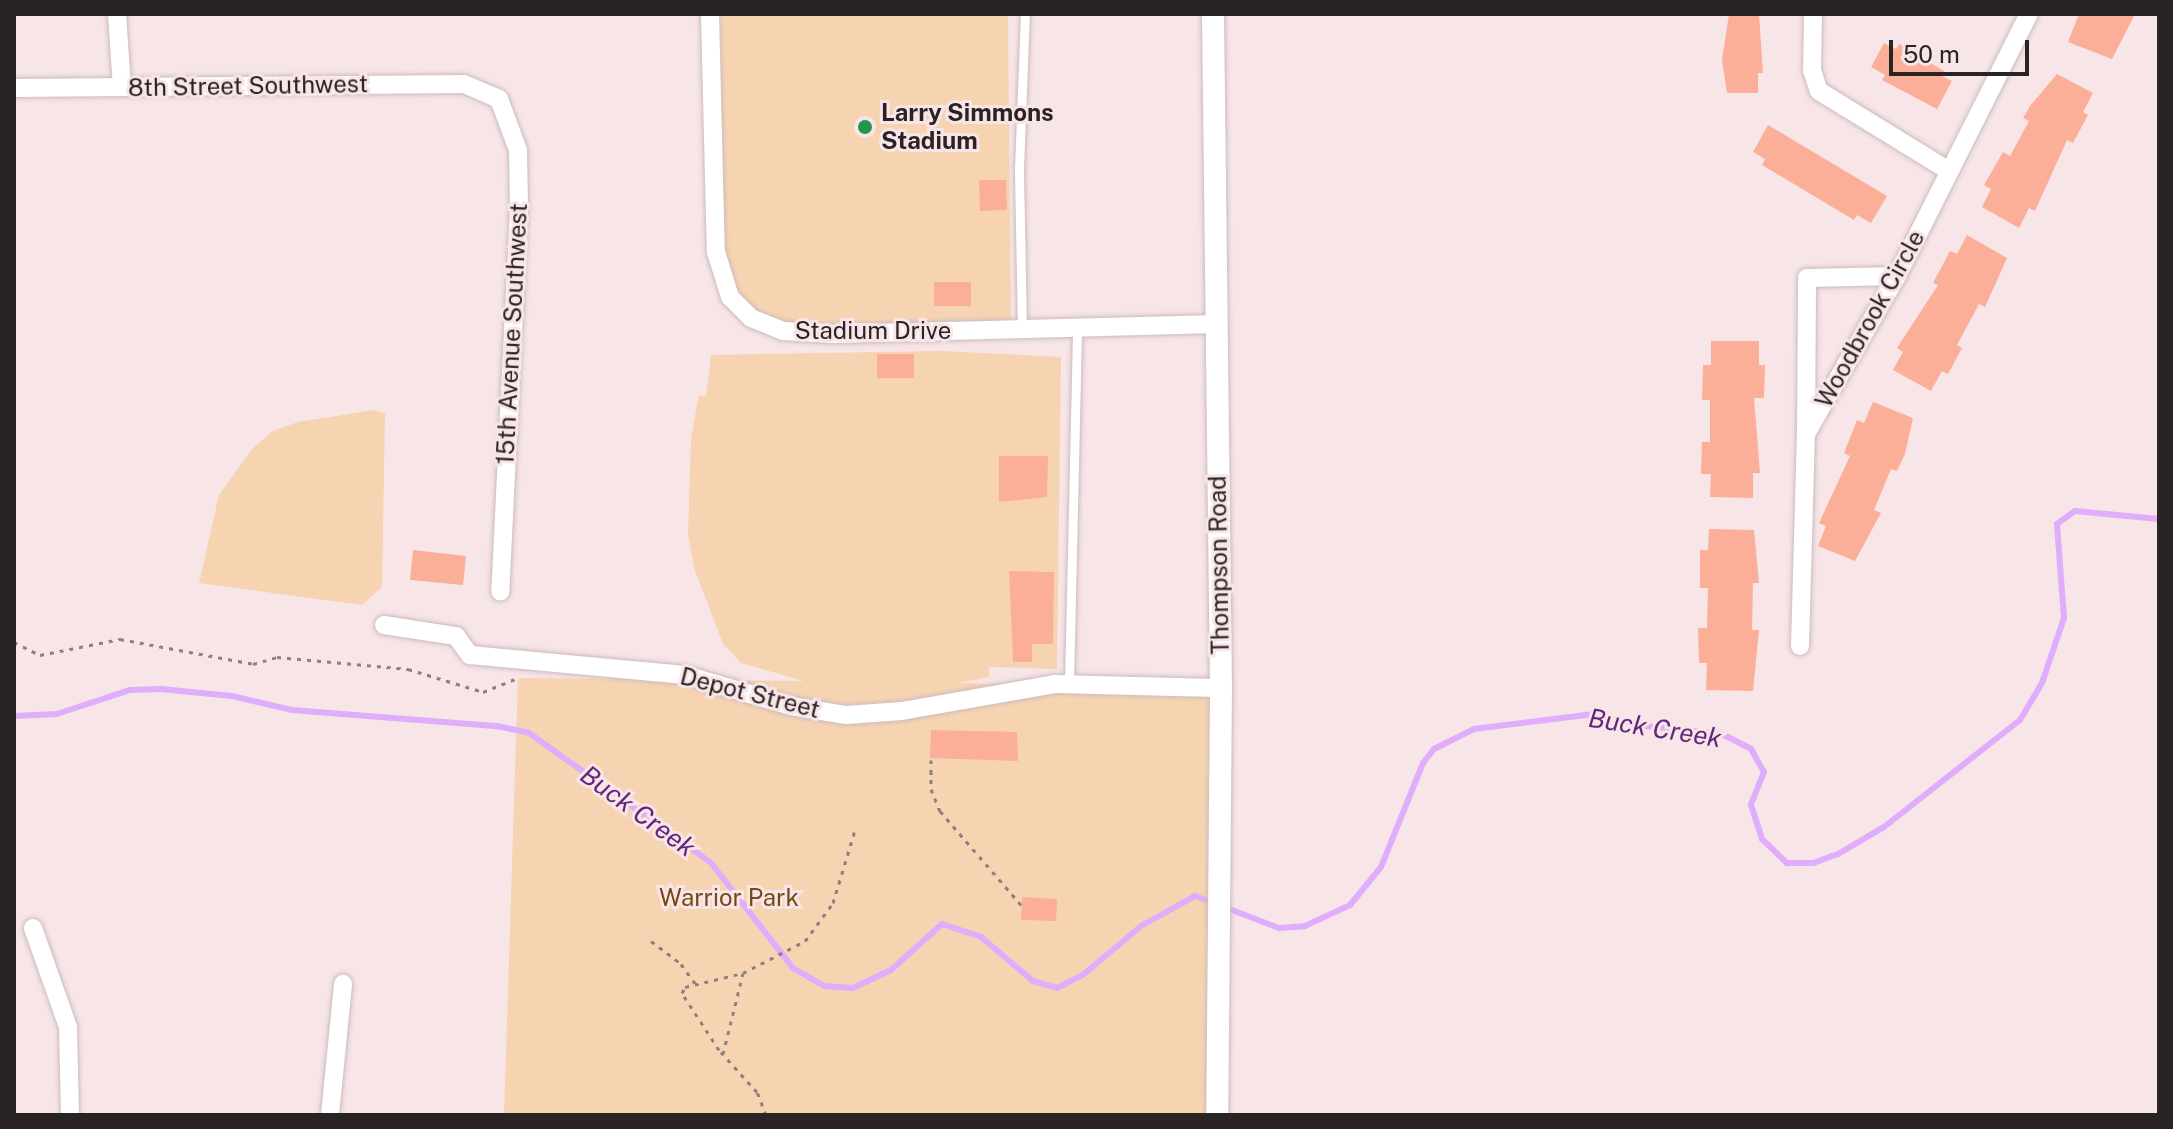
<!DOCTYPE html>
<style>
body{margin:0}
#map{position:relative;width:2173px;height:1129px;overflow:hidden;background:#f7e5e7;font-family:"Public Sans",sans-serif}
div>[style]{position:absolute}
[style*='--x']{left:calc(var(--x)*1px);top:calc(var(--y)*1px);width:calc(var(--w)*1px);rotate:calc(var(--a)*1deg)}
.green>*{inset:0;background:#f7d4b1}
.stream>*{height:6px;margin:-3px;padding:0 3px;transform-origin:3px;border-radius:3px;background:#dfadfb}
.building>*{inset:0;background:#fbaf98}
.path>*{height:3px;margin-top:-1.5px;transform-origin:0;background:repeating-linear-gradient(90deg,#8c8081 0 4px,transparent 0 10px)}
.roads{filter:drop-shadow(0 0 2px #ccbbbd) drop-shadow(0 0 2px #ccbbbd)}
.service>*{height:9px;margin:-4.5px;padding:0 4.5px;transform-origin:4.5px;border-radius:4.5px;background:#fff}
.minor>*{height:18px;margin:-9px;padding:0 9px;transform-origin:9px;border-radius:9px;background:#fff}
.tertiary>*{height:22px;margin:-11px;padding:0 11px;transform-origin:11px;border-radius:11px;background:#fff}
.dots>*{width:22px;height:22px;translate:-50% -50%;box-sizing:border-box;border:4px solid #f7e5e7;border-radius:50%}
span{translate:-50% -50%;white-space:nowrap;text-align:center;line-height:1.15;-webkit-text-stroke:6px #f7e5e7;paint-order:stroke}
.street-label{font-size:24px;color:#2a2324}
.poi-label{font-size:24px;color:#2a2324;font-weight:700}
.left{translate:0 -50%;text-align:left}
.park-label{font-size:24px;color:#754913}
.water-label{font-size:26px;color:#63267f;font-style:italic}
.frame{position:absolute;inset:0;border:16px solid #2a2324;pointer-events:none}
.scale{position:absolute;left:1889px;top:40px;width:140px;height:36px;box-sizing:border-box;border:4px solid #2a2324;border-top:0;padding-left:10px;font-size:24px;line-height:28px;white-space:nowrap;color:#2a2324;-webkit-text-stroke:6px #f7e5e7;paint-order:stroke}
</style>
<div id="map">
<div class="green">
<div style="clip-path:polygon(721px 14px,1008px 14px,1011px 324px,797px 325px,765px 320px,736px 292px,721px 240px)"></div>
<div style="clip-path:polygon(942px 351px,1061px 357px,1057px 669px,989px 667px,989px 677px,958px 683px,1221px 688px,1211px 1115px,504px 1115px,518px 678px,804px 681px,741px 663px,723px 644px,694px 568px,688px 534px,691px 438px,699px 395px,706px 396px,711px 355px)"></div>
<div style="clip-path:polygon(374px 410px,385px 413px,382px 587px,362px 605px,199px 583px,219px 495px,252px 449px,273px 431px,298px 422px)"></div>
</div>
<div class="stream">
<div style="--x:14;--y:716;--w:43;--a:-2.7"></div>
<div style="--x:57;--y:714;--w:77;--a:-18.2"></div>
<div style="--x:130;--y:690;--w:31;--a:-2"></div>
<div style="--x:161;--y:689;--w:71;--a:5.6"></div>
<div style="--x:232;--y:696;--w:62;--a:13.1"></div>
<div style="--x:292;--y:710;--w:206;--a:4.5"></div>
<div style="--x:497;--y:726;--w:33;--a:12"></div>
<div style="--x:529;--y:733;--w:224;--a:35.5"></div>
<div style="--x:711;--y:863;--w:133;--a:52"></div>
<div style="--x:793;--y:968;--w:36;--a:30"></div>
<div style="--x:824;--y:986;--w:29;--a:4"></div>
<div style="--x:853;--y:988;--w:42;--a:-25.3"></div>
<div style="--x:891;--y:970;--w:69;--a:-42"></div>
<div style="--x:942;--y:924;--w:41;--a:18.4"></div>
<div style="--x:981;--y:937;--w:68;--a:40.2"></div>
<div style="--x:1033;--y:981;--w:25;--a:16"></div>
<div style="--x:1057;--y:988;--w:30;--a:-27"></div>
<div style="--x:1084;--y:974;--w:75;--a:-40.1"></div>
<div style="--x:1141;--y:926;--w:62;--a:-29.1"></div>
<div style="--x:1195;--y:896;--w:90;--a:20.9"></div>
<div style="--x:1279;--y:928;--w:26;--a:-4"></div>
<div style="--x:1305;--y:926;--w:50;--a:-25"></div>
<div style="--x:1350;--y:905;--w:49;--a:-50.8"></div>
<div style="--x:1381;--y:867;--w:112;--a:-68"></div>
<div style="--x:1423;--y:763;--w:18;--a:-52"></div>
<div style="--x:1434;--y:749;--w:45;--a:-26.6"></div>
<div style="--x:1474;--y:729;--w:121;--a:-7.1"></div>
<div style="--x:1594;--y:714;--w:43;--a:14.7"></div>
<div style="--x:1636;--y:725;--w:86;--a:6"></div>
<div style="--x:1722;--y:734;--w:33;--a:27"></div>
<div style="--x:1751;--y:749;--w:26;--a:61"></div>
<div style="--x:1764;--y:772;--w:35;--a:112"></div>
<div style="--x:1751;--y:805;--w:36;--a:72"></div>
<div style="--x:1762;--y:839;--w:35;--a:44"></div>
<div style="--x:1787;--y:863;--w:26;--a:0"></div>
<div style="--x:1813;--y:863;--w:27;--a:-20"></div>
<div style="--x:1838;--y:854;--w:53;--a:-30.4"></div>
<div style="--x:1884;--y:827;--w:173;--a:-38.2"></div>
<div style="--x:2020;--y:720;--w:43;--a:-59.3"></div>
<div style="--x:2042;--y:683;--w:69;--a:-71.3"></div>
<div style="--x:2064;--y:618;--w:94;--a:-94.3"></div>
<div style="--x:2057;--y:524;--w:22;--a:-36"></div>
<div style="--x:2075;--y:511;--w:84;--a:5.4"></div>
</div>
<div class="building">
<div style="clip-path:polygon(1729px 14px,1759px 14px,1763px 73px,1758px 73px,1758px 93px,1727px 93px,1722px 60px)"></div>
<div style="clip-path:polygon(2079px 14px,2135px 14px,2112px 59px,2068px 42px)"></div>
<div style="clip-path:polygon(1884px 43px,1896px 49px,1899px 44px,1944px 71px,1942px 76px,1952px 81px,1937px 109px,1882px 80px,1885px 75px,1871px 67px)"></div>
<div style="clip-path:polygon(2057px 74px,2093px 93px,2083px 112px,2088px 115px,2073px 143px,2067px 140px,2035px 211px,2029px 208px,2019px 228px,1982px 207px,1991px 189px,1984px 185px,2003px 152px,2010px 156px,2029px 121px,2023px 118px,2030px 106px)"></div>
<div style="clip-path:polygon(1768px 125px,1887px 196px,1871px 223px,1857px 215px,1854px 220px,1762px 165px,1765px 159px,1753px 152px)"></div>
<div style="clip-path:polygon(979px 180px,1006px 180px,1007px 210px,980px 211px)"></div>
<div style="clip-path:polygon(1967px 235px,2007px 258px,1985px 307px,1979px 304px,1957px 345px,1962px 348px,1948px 374px,1942px 371px,1931px 391px,1893px 370px,1903px 352px,1897px 348px,1938px 285px,1933px 283px,1950px 251px,1957px 254px)"></div>
<div style="clip-path:polygon(934px 282px,971px 282px,971px 306px,934px 306px)"></div>
<div style="clip-path:polygon(1711px 341px,1759px 341px,1759px 365px,1765px 365px,1764px 398px,1754px 398px,1760px 473px,1753px 473px,1753px 498px,1710px 497px,1711px 474px,1701px 474px,1702px 442px,1710px 442px,1710px 400px,1702px 400px,1703px 365px,1711px 365px)"></div>
<div style="clip-path:polygon(877px 354px,914px 354px,914px 378px,877px 378px)"></div>
<div style="clip-path:polygon(1873px 402px,1913px 418px,1905px 454px,1897px 471px,1891px 469px,1874px 510px,1881px 513px,1855px 561px,1818px 546px,1826px 526px,1819px 523px,1850px 456px,1844px 453px,1857px 420px,1864px 423px)"></div>
<div style="clip-path:polygon(999px 456px,1048px 456px,1047px 497px,999px 502px)"></div>
<div style="clip-path:polygon(1709px 529px,1754px 530px,1759px 583px,1753px 583px,1752px 630px,1759px 630px,1753px 691px,1706px 690px,1707px 663px,1699px 663px,1698px 628px,1707px 628px,1708px 588px,1700px 588px,1700px 550px,1708px 550px)"></div>
<div style="clip-path:polygon(413px 550px,466px 556px,463px 585px,410px 580px)"></div>
<div style="clip-path:polygon(1009px 571px,1054px 572px,1053px 644px,1032px 644px,1032px 662px,1013px 662px)"></div>
<div style="clip-path:polygon(931px 730px,1017px 732px,1018px 761px,930px 758px)"></div>
<div style="clip-path:polygon(1022px 897px,1057px 899px,1056px 921px,1021px 920px)"></div>
</div>
<div class="path">
<div style="--x:14;--y:642;--w:29;--a:27"></div>
<div style="--x:40;--y:655;--w:82;--a:-11.3"></div>
<div style="--x:120;--y:639;--w:135;--a:10.6"></div>
<div style="--x:253;--y:664;--w:25;--a:-16"></div>
<div style="--x:277;--y:657;--w:132;--a:5.2"></div>
<div style="--x:408;--y:669;--w:78;--a:17"></div>
<div style="--x:483;--y:692;--w:38;--a:-22"></div>
<div style="--x:931;--y:760;--w:29;--a:90"></div>
<div style="--x:931;--y:789;--w:24;--a:68"></div>
<div style="--x:940;--y:811;--w:125;--a:49.2"></div>
<div style="--x:651;--y:941;--w:38;--a:37"></div>
<div style="--x:681;--y:964;--w:27;--a:54"></div>
<div style="--x:723;--y:1054;--w:83;--a:-76.1"></div>
<div style="--x:766;--y:1115;--w:25;--a:-111"></div>
<div style="--x:757;--y:1092;--w:57;--a:-132.1"></div>
<div style="--x:719;--y:1050;--w:68;--a:-123"></div>
<div style="--x:682;--y:993;--w:7;--a:-63"></div>
<div style="--x:685;--y:987;--w:60;--a:-13.6"></div>
<div style="--x:743;--y:973;--w:70;--a:-27.3"></div>
<div style="--x:805;--y:941;--w:47;--a:-53.6"></div>
<div style="--x:833;--y:903;--w:76;--a:-73.2"></div>
</div>
<div class="roads">
<div class="service">
<div style="--x:1022;--y:329;--w:160;--a:-91.1"></div>
<div style="--x:1019;--y:169;--w:155;--a:-87.8"></div>
<div style="--x:1069;--y:685;--w:357;--a:-88.7"></div>
</div>
<div class="minor">
<div style="--x:117;--y:14;--w:73;--a:86.1"></div>
<div style="--x:710;--y:14;--w:238;--a:88.6"></div>
<div style="--x:716;--y:252;--w:47;--a:72.7"></div>
<div style="--x:730;--y:297;--w:30;--a:45"></div>
<div style="--x:751;--y:318;--w:35;--a:22"></div>
<div style="--x:784;--y:331;--w:50;--a:3.4"></div>
<div style="--x:834;--y:334;--w:383;--a:-1.5"></div>
<div style="--x:1813;--y:14;--w:56;--a:91"></div>
<div style="--x:1812;--y:70;--w:22;--a:72"></div>
<div style="--x:1819;--y:91;--w:153;--a:31.6"></div>
<div style="--x:14;--y:88;--w:450;--a:-0.5"></div>
<div style="--x:464;--y:84;--w:38;--a:23"></div>
<div style="--x:499;--y:99;--w:54;--a:69.6"></div>
<div style="--x:518;--y:150;--w:59;--a:89"></div>
<div style="--x:519;--y:209;--w:383;--a:92.8"></div>
<div style="--x:1806;--y:432;--w:154;--a:-89.6"></div>
<div style="--x:1807;--y:278;--w:90;--a:-1.3"></div>
<div style="--x:384;--y:625;--w:73;--a:8.7"></div>
<div style="--x:456;--y:636;--w:24;--a:54"></div>
<div style="--x:470;--y:655;--w:216;--a:5.3"></div>
<div style="--x:685;--y:675;--w:110;--a:16.3"></div>
<div style="--x:791;--y:706;--w:56;--a:9.3"></div>
<div style="--x:846;--y:715;--w:56;--a:-4.1"></div>
<div style="--x:902;--y:711;--w:155;--a:-10"></div>
<div style="--x:1055;--y:684;--w:166;--a:1.4"></div>
<div style="--x:1800;--y:646;--w:212;--a:-88.4"></div>
<div style="--x:1806;--y:434;--w:182;--a:-60.1"></div>
<div style="--x:1897;--y:276;--w:293;--a:-63.3"></div>
<div style="--x:33;--y:928;--w:105;--a:70.5"></div>
<div style="--x:68;--y:1027;--w:88;--a:88.7"></div>
<div style="--x:330;--y:1115;--w:132;--a:-84.3"></div>
</div>
<div class="tertiary">
<div style="--x:1213;--y:14;--w:674;--a:89.32"></div>
<div style="--x:1221;--y:688;--w:427;--a:90.5"></div>
</div>
</div>
<div class="dots">
<div style="left:865px;top:127px;background:#22944e"></div>
</div>
<div class="street-label">
<span style="left:248px;top:86px;rotate:-1deg">8th Street Southwest</span>
<span style="left:1870px;top:319px;rotate:-61deg">Woodbrook Circle</span>
<span style="left:873px;top:331px">Stadium Drive</span>
<span style="left:512px;top:334px;rotate:-87deg">15th Avenue Southwest</span>
<span style="left:1219px;top:565px;rotate:-91deg">Thompson Road</span>
<span style="left:750px;top:693px;rotate:14deg">Depot Street</span>
</div>
<div class="poi-label">
<span class="left" style="left:881px;top:127px">Larry Simmons<br>Stadium</span>
</div>
<div class="park-label">
<span style="left:729px;top:898px">Warrior Park</span>
</div>
<div class="water-label">
<span style="left:1655px;top:728px;rotate:9deg">Buck Creek</span>
<span style="left:638px;top:811px;rotate:36deg">Buck Creek</span>
</div>
<div class="frame"></div>
<div class="scale">50 m</div>
</div>
